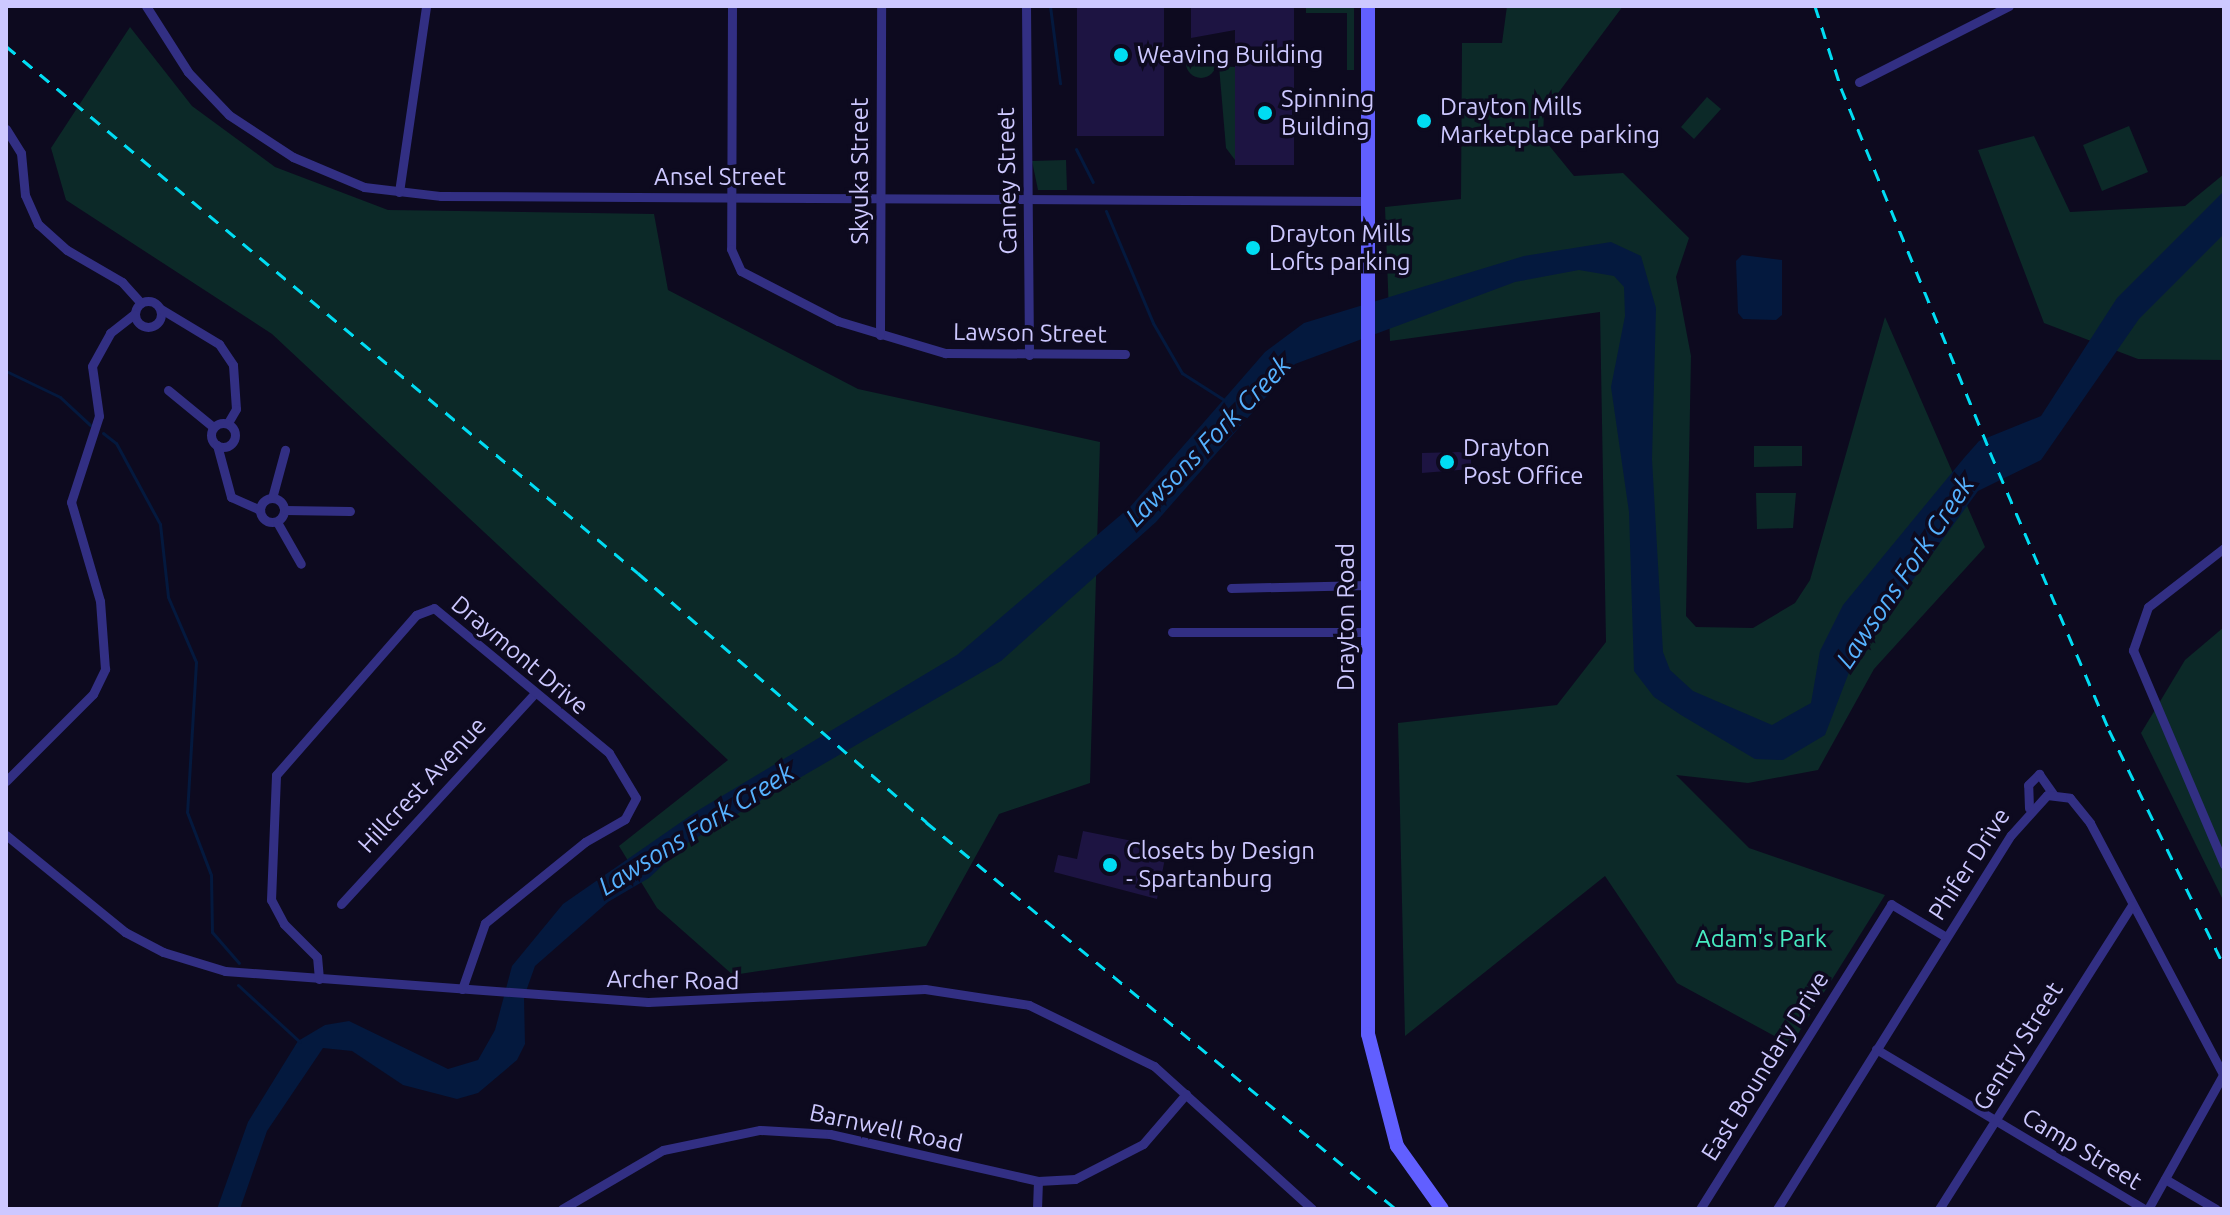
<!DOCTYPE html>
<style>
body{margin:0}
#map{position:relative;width:2230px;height:1215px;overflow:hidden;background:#0d0a1f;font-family:Ubuntu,sans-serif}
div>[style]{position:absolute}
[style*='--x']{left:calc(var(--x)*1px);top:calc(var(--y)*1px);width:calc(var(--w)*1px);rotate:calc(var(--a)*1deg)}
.green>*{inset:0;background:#0c2928}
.round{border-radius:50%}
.water>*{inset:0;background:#04193e}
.stream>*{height:3px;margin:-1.5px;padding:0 1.5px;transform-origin:1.5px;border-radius:1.5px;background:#04193e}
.building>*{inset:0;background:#1d1442}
.street>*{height:9px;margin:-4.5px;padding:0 4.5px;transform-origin:4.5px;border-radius:4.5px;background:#322f83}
.street>.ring{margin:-4.5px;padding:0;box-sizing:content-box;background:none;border:9px solid #322f83;border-radius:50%}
.secondary>*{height:14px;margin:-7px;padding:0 7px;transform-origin:7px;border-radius:7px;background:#615fff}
.rail>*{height:3px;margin-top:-1.5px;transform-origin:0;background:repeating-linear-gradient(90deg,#00ddf3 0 12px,transparent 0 22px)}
.dots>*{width:22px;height:22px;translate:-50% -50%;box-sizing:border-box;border:4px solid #0d0a1f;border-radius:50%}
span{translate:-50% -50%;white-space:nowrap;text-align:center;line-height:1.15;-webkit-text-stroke:7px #0d0a1f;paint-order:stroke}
.poi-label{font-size:24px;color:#cdc8ff}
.left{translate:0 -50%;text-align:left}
.street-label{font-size:24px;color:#cdc8ff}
.park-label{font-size:24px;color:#47ebc1}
.water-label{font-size:26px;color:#56b2ff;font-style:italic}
.frame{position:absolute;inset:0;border:8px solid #cdc8ff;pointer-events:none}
</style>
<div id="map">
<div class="green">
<div style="clip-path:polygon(1306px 6px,1354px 6px,1354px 70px,1347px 70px,1347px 13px,1306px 13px)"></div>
<div style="clip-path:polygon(1507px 6px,1623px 6px,1544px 112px,1543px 138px,1574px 176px,1623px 173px,1689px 238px,1676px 277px,1691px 356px,1686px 616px,1696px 627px,1753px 628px,1795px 603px,1810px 580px,1885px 317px,1985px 547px,1874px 669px,1818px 770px,1748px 783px,1676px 775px,1749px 848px,1885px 895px,1791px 1045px,1677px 983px,1605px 876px,1405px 1036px,1398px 723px,1557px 705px,1606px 642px,1600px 312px,1390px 341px,1385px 207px,1461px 199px,1462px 43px,1502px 43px)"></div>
<div style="clip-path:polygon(130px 27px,192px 106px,275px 167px,388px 210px,654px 214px,668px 290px,858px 389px,1100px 442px,1090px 783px,999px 814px,926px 946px,733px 975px,657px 908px,619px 846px,728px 760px,272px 334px,66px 200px,51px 148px)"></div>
<div class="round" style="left:1186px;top:48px;width:30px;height:30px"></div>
<div style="clip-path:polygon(1219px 66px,1235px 67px,1235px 160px,1226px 148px)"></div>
<div style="clip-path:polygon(1707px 97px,1721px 109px,1694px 139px,1681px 127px)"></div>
<div style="clip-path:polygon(2129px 126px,2148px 172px,2102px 191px,2083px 145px)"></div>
<div style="clip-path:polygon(2034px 136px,2070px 212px,2185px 206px,2224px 174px,2224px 360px,2138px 359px,2044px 323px,1978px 150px)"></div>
<div style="clip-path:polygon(1066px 160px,1067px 190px,1038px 190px,1032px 161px)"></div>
<div style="clip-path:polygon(1754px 446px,1802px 446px,1802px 466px,1754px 467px)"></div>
<div style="clip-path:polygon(1756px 493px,1796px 493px,1793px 528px,1757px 529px)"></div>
<div style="clip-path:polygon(2224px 627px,2224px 902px,2141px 733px,2185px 660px)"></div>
</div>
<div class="water">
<div style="clip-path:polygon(2224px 191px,2224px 234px,2139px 319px,2041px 460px,1978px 491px,1853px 662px,1825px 735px,1783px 760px,1755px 759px,1681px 715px,1654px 697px,1634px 671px,1629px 512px,1611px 387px,1625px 316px,1624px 287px,1614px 276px,1579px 270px,1515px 282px,1295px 364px,1156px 522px,1001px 661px,684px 845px,649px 878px,608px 902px,535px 966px,524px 997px,525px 1044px,517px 1060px,478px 1093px,457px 1099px,403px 1085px,352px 1051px,323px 1048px,267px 1131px,240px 1209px,217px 1209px,248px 1122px,298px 1041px,325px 1025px,349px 1021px,448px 1069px,478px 1060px,495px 1030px,512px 966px,563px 904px,697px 811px,957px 655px,1130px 507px,1265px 352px,1304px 323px,1524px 256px,1611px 242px,1641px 256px,1656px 308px,1652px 459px,1663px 652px,1670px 670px,1693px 691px,1772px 725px,1811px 703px,1820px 651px,1843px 605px,1964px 458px,1979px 441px,2041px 416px,2117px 298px)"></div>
<div style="clip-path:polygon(1742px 255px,1782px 260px,1782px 315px,1776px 320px,1743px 319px,1738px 313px,1736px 261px)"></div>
</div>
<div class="stream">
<div style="--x:1050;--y:6;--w:78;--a:82.6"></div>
<div style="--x:1076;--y:149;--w:37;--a:63"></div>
<div style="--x:1106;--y:211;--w:121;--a:67.2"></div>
<div style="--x:1153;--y:323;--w:58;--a:59.9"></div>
<div style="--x:1182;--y:373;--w:52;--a:32.5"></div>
<div style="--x:6;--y:371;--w:60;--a:25.7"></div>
<div style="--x:60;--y:397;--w:41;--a:43"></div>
<div style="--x:103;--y:433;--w:16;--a:38"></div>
<div style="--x:116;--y:443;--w:92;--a:61.5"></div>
<div style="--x:160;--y:524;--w:73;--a:83.7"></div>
<div style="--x:168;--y:597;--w:71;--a:66.7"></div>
<div style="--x:196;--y:662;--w:150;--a:93.4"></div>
<div style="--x:187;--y:812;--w:67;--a:69.1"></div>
<div style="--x:211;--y:875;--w:57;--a:89"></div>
<div style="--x:212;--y:932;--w:41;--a:48.9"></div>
<div style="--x:238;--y:985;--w:84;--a:42.6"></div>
</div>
<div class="building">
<div style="clip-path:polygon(1077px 6px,1164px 6px,1164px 136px,1077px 136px)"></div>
<div style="clip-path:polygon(1191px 6px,1294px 6px,1294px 165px,1235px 165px,1235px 30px,1191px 38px)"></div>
<div style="clip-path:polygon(1459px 452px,1471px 455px,1471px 469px,1422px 473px,1422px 453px)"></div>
<div style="clip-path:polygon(1083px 831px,1167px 848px,1157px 899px,1054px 872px,1058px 855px,1077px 859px)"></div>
</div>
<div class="street">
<div style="--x:146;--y:6;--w:78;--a:57.5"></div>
<div style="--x:188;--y:72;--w:59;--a:46.4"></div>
<div style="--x:229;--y:115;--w:77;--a:33.3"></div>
<div style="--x:293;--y:157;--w:77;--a:22.9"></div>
<div style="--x:364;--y:187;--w:78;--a:6.7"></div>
<div style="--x:441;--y:196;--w:928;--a:0.31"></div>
<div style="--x:732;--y:6;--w:243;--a:90.2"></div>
<div style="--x:731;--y:249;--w:24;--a:66"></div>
<div style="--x:741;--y:271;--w:109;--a:27.3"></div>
<div style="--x:838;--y:321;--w:112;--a:16.7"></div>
<div style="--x:945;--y:353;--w:180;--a:0.3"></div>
<div style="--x:1026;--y:6;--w:349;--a:89.5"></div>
<div style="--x:1859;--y:82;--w:168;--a:-26.9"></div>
<div style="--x:6;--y:129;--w:28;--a:58"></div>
<div style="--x:21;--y:153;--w:42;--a:84.6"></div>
<div style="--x:25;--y:195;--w:32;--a:66"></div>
<div style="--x:38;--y:224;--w:39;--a:42"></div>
<div style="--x:67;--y:250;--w:64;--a:30.2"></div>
<div style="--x:122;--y:282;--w:28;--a:48"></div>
<div style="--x:399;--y:192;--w:188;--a:-81.7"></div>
<div class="ring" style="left:135px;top:301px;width:17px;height:17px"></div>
<div style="--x:161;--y:309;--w:68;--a:31.1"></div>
<div style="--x:219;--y:344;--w:25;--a:56"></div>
<div style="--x:233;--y:365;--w:44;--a:86.1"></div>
<div style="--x:236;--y:409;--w:16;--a:120"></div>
<div style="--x:880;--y:335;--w:329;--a:-89.8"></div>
<div style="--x:168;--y:390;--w:58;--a:39.4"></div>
<div class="ring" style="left:211px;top:423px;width:15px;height:15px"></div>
<div style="--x:217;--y:445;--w:54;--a:74.9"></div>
<div style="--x:231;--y:497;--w:32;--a:24"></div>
<div class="ring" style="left:260px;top:498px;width:15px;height:15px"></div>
<div style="--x:272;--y:498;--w:50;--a:-74.8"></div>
<div style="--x:285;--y:510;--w:65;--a:0.9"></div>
<div style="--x:277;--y:522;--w:48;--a:60.3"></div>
<div style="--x:2224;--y:548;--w:96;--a:142.2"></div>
<div style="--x:2148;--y:607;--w:46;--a:109.2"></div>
<div style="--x:2133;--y:650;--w:233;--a:67"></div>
<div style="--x:1231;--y:588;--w:137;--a:-1.3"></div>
<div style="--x:1172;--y:632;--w:195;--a:0"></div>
<div style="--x:6;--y:781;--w:123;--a:-45"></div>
<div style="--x:93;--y:694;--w:28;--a:-64"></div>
<div style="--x:105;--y:669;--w:68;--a:-94.2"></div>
<div style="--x:100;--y:601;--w:103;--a:-106.3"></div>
<div style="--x:71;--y:502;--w:90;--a:-72"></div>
<div style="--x:99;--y:416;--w:50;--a:-98"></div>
<div style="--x:92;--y:366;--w:38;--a:-61"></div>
<div style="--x:110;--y:333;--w:31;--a:-38"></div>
<div style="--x:2029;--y:808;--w:23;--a:-92"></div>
<div style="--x:2028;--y:785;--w:16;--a:-45"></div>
<div style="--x:2039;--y:774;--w:24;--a:55"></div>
<div style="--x:6;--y:835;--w:154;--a:39.2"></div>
<div style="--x:125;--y:932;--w:43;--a:27.8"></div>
<div style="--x:163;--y:952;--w:65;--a:17"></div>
<div style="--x:225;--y:971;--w:424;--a:4.2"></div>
<div style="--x:648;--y:1002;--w:277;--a:-2.7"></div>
<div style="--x:925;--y:989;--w:105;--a:8.7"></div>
<div style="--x:1029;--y:1005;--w:139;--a:26"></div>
<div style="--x:1154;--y:1066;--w:213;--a:42.1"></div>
<div style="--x:341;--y:904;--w:287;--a:-47.4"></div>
<div style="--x:319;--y:979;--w:22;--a:-95"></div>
<div style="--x:317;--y:957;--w:47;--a:-135"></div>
<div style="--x:284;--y:924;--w:27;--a:-118"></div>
<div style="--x:271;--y:900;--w:125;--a:-87.7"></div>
<div style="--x:276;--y:775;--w:213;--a:-48.8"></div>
<div style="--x:416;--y:615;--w:19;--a:-21"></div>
<div style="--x:434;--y:608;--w:227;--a:39.6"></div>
<div style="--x:609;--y:753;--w:52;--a:59"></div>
<div style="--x:636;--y:798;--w:24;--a:118"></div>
<div style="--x:625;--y:819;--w:46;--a:150.1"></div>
<div style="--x:585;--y:842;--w:129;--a:141"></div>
<div style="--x:485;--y:923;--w:70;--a:109.2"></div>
<div style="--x:1876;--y:1049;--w:312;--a:30.8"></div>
<div style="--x:2165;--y:1179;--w:59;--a:30.5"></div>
<div style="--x:562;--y:1209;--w:117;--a:-30.3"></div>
<div style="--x:663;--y:1150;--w:99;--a:-11.7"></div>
<div style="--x:760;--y:1130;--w:70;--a:3.3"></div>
<div style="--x:830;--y:1134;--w:213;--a:12.7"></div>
<div style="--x:1038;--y:1181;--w:37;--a:-3"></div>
<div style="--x:1075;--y:1179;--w:76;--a:-27.2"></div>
<div style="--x:1143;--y:1144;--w:66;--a:-49.3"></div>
<div style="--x:1037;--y:1209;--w:28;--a:-88"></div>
<div style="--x:1700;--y:1209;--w:360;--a:-57.9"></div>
<div style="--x:1891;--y:904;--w:64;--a:31"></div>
<div style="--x:1777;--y:1209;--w:441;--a:-58"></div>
<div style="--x:2011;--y:835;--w:54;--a:-48"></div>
<div style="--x:2047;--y:795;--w:23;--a:7"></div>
<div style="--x:2070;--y:798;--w:32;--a:51"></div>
<div style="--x:2090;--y:823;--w:284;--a:62.1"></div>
<div style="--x:1939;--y:1209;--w:360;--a:-57.6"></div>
<div style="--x:2148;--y:1209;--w:156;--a:-60.8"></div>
</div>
<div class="secondary">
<div style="--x:1368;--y:6;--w:1028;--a:90"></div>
<div style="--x:1368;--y:1034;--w:116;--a:75.5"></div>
<div style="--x:1397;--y:1146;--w:77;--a:54.5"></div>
</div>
<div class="rail">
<div style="--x:1815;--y:6;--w:86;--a:72.4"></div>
<div style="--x:1841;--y:88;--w:393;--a:67.7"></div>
<div style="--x:1990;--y:452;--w:302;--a:66.8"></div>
<div style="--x:2109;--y:730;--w:263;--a:64"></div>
<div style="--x:6;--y:46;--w:823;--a:39.82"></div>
<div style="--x:638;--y:573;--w:381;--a:40.8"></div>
<div style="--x:926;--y:822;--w:609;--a:39.47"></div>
</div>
<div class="dots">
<div style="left:1121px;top:55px;background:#00ddf3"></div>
<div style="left:1265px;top:113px;background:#00ddf3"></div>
<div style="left:1424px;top:121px;background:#00ddf3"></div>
<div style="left:1253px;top:248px;background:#00ddf3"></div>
<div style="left:1447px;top:462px;background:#00ddf3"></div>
<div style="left:1110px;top:865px;background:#00ddf3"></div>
</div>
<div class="poi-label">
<span class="left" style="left:1137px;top:55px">Weaving Building</span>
<span class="left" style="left:1281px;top:113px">Spinning<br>Building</span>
<span class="left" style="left:1440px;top:121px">Drayton Mills<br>Marketplace parking</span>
<span class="left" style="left:1269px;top:248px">Drayton Mills<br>Lofts parking</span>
<span class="left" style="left:1463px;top:462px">Drayton<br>Post Office</span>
<span class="left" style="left:1126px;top:865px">Closets by Design<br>- Spartanburg</span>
</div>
<div class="street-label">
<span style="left:860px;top:171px;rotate:-90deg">Skyuka Street</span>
<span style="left:720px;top:177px">Ansel Street</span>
<span style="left:1007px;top:181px;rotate:-91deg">Carney Street</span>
<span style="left:1030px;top:333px;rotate:1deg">Lawson Street</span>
<span style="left:1346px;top:617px;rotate:-90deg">Drayton Road</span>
<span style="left:520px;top:655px;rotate:40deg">Draymont Drive</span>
<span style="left:422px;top:785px;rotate:-47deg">Hillcrest Avenue</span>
<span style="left:1969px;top:864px;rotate:-57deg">Phifer Drive</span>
<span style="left:673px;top:980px;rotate:1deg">Archer Road</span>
<span style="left:2018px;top:1046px;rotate:-58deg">Gentry Street</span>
<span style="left:1765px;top:1066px;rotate:-58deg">East Boundary Drive</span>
<span style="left:886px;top:1128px;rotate:12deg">Barnwell Road</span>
<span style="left:2082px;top:1149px;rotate:31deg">Camp Street</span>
</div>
<div class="park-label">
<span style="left:1761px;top:939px">Adam's Park</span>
</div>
<div class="water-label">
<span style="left:1208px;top:441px;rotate:-46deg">Lawsons Fork Creek</span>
<span style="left:1905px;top:572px;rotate:-56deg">Lawsons Fork Creek</span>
<span style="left:696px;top:829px;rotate:-32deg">Lawsons Fork Creek</span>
</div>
<div class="frame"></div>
</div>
